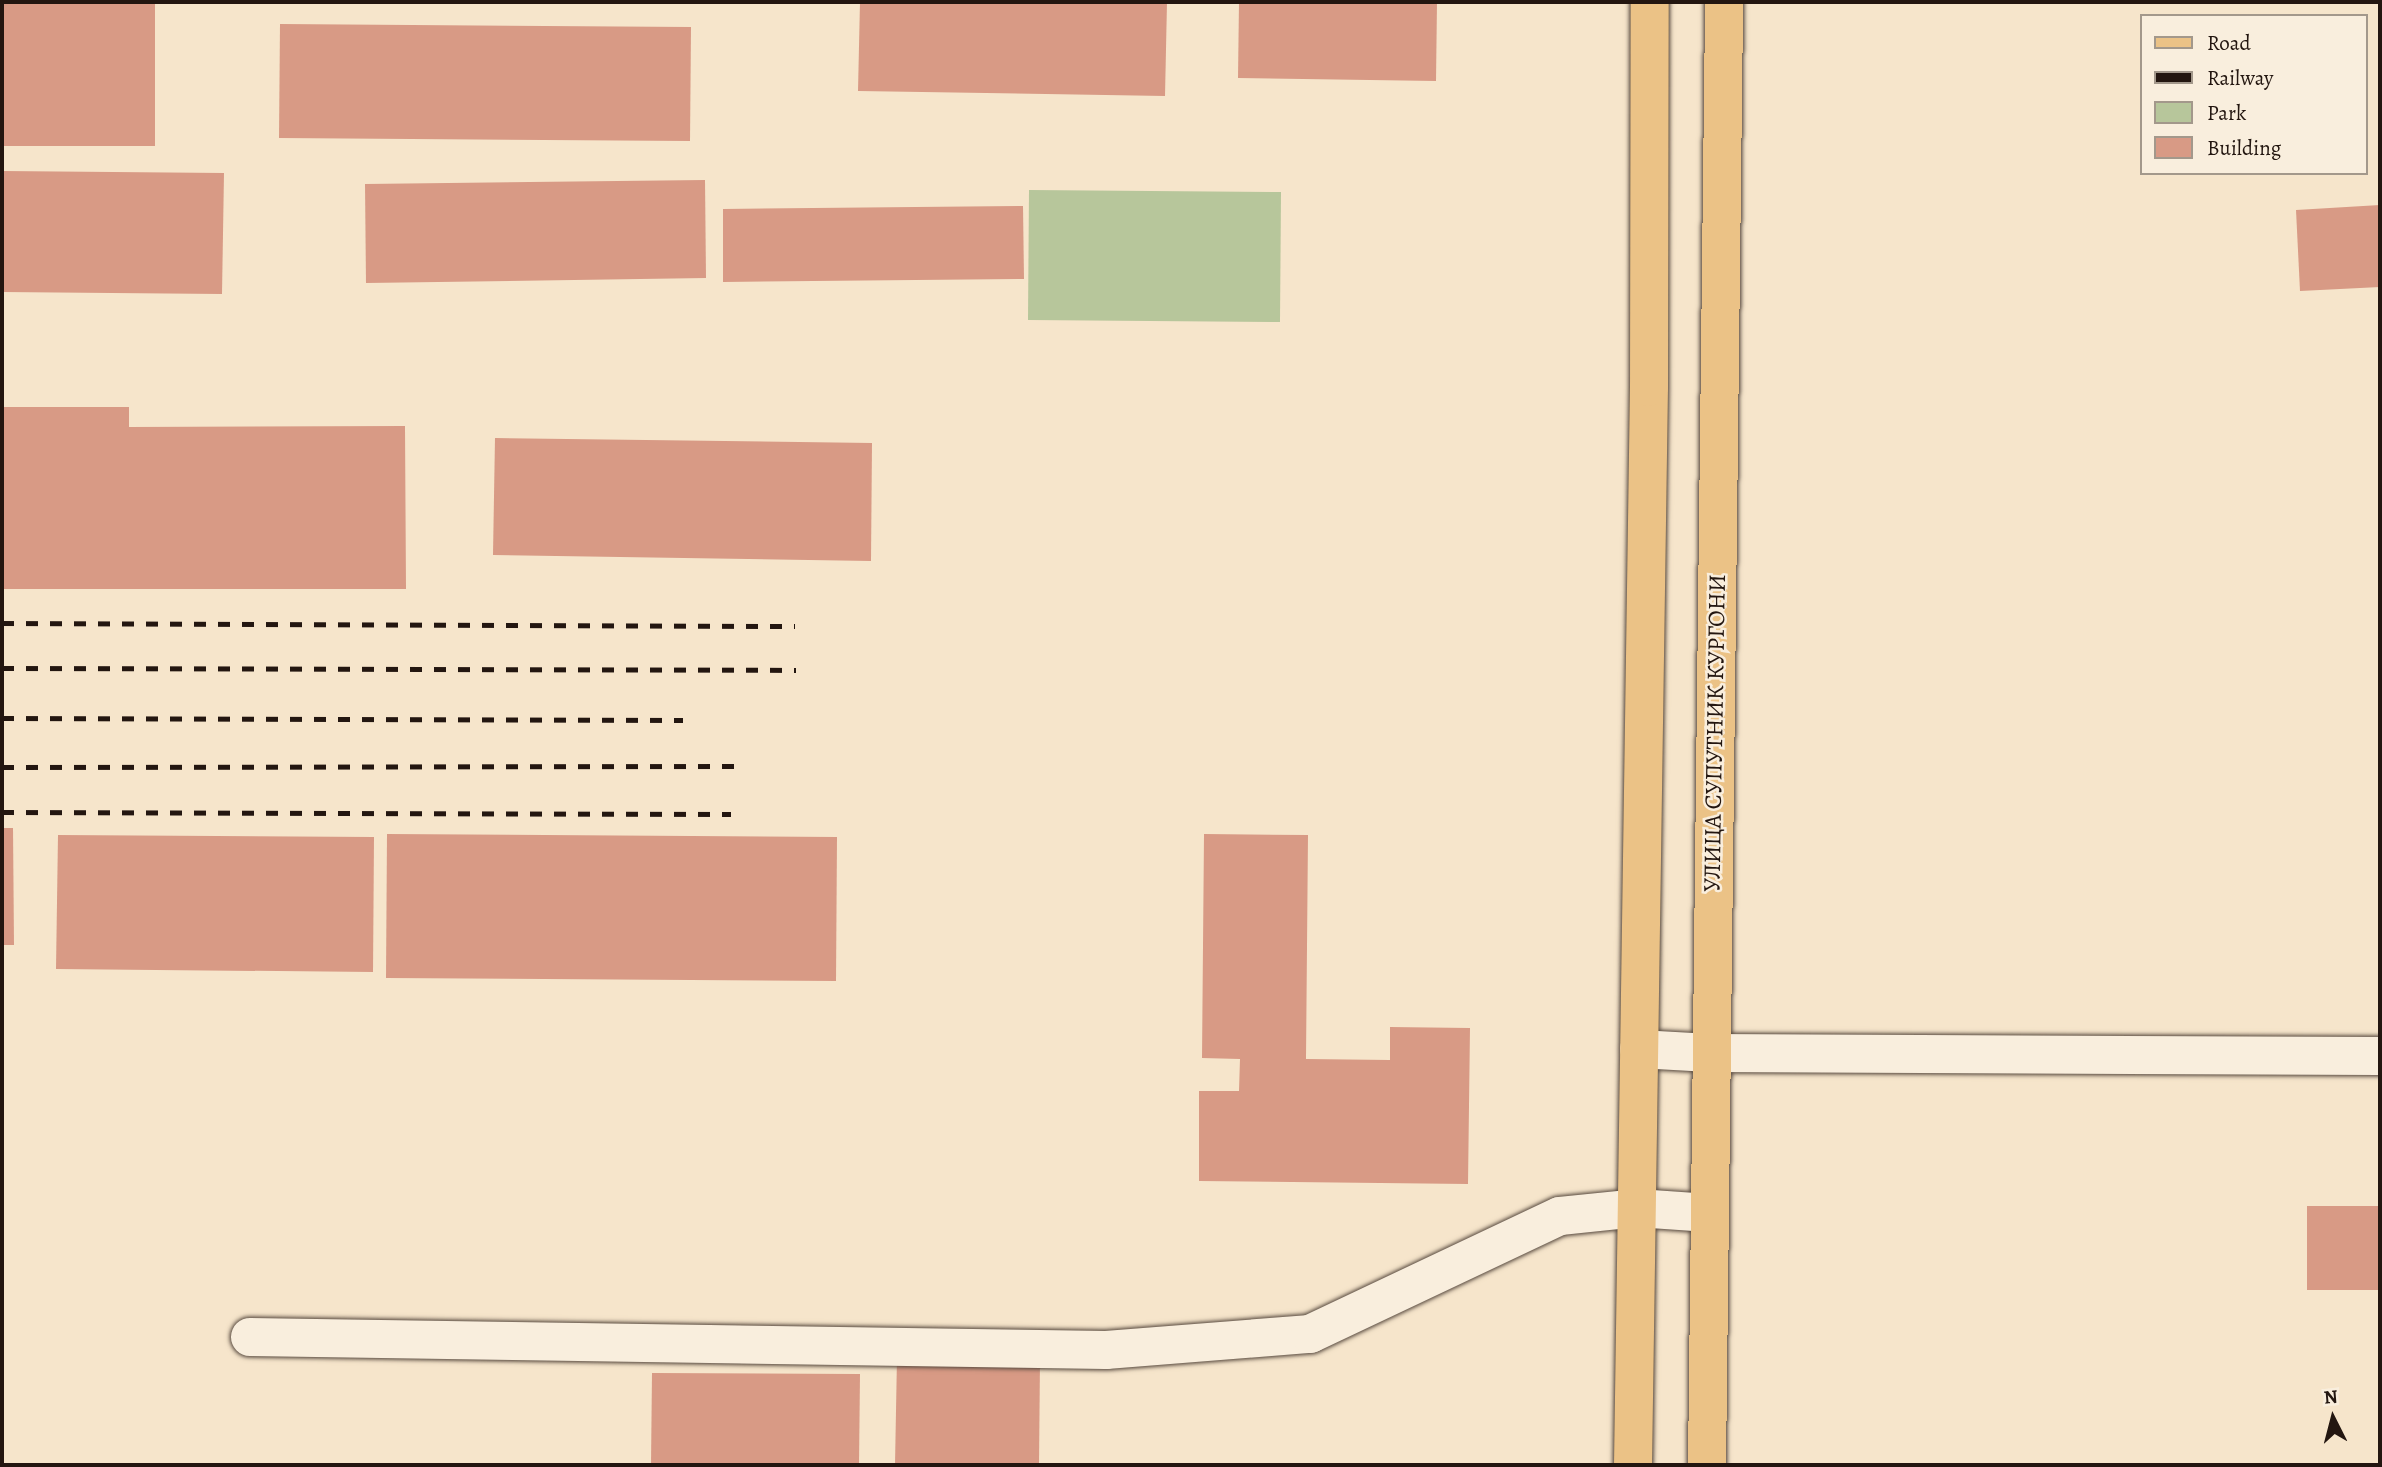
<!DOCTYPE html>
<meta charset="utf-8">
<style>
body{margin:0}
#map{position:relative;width:2382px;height:1467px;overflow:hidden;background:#f6e5cb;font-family:Alegreya,serif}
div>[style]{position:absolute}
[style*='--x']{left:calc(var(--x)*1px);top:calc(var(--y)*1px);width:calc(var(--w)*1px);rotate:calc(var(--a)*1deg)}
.green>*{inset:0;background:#b7c69b}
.building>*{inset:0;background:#d89a85}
.roads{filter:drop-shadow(0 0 2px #584a3f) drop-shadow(0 0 2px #584a3f)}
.minor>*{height:38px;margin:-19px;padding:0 19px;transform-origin:19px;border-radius:19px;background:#f9eedd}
.major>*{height:38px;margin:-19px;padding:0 19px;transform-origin:19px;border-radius:19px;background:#ebc286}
.rail>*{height:5px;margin-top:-2.5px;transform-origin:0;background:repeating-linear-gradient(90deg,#231610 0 12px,transparent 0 24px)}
span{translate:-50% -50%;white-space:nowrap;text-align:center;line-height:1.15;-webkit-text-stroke:5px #f9eedd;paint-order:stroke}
.street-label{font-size:24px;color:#231610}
.frame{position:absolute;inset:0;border:4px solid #231610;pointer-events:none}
.legend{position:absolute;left:2140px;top:14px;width:228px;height:161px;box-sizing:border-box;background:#f9eedd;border:2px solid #a3988b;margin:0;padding:9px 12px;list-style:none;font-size:21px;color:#231610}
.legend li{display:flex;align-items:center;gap:14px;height:35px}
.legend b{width:35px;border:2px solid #a3988b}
.north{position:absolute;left:2298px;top:1383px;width:70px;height:70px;-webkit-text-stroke:5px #f9eedd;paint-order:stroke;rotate:354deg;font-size:19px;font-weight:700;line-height:28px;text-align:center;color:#231610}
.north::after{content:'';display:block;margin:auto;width:24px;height:32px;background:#231610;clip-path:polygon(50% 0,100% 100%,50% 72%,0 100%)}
</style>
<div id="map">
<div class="green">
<div style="clip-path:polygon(1029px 190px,1281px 192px,1280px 322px,1028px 320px)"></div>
</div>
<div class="building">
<div style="clip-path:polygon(2px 2px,155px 2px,155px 146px,2px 146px)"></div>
<div style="clip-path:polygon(860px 2px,1167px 2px,1165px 96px,858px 91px)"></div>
<div style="clip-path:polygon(1239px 2px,1437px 2px,1436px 81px,1238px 78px)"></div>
<div style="clip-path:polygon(280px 24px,691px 27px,690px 141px,279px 138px)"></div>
<div style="clip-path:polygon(2px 171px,224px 173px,222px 294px,2px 292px)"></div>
<div style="clip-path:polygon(705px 180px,706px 278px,366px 283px,365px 184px)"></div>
<div style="clip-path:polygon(2380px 205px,2380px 287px,2300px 291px,2296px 210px)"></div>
<div style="clip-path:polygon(1023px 206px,1024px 279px,723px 282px,723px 209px)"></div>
<div style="clip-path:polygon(2px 407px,129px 407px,129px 427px,405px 426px,406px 589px,2px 589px)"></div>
<div style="clip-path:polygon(495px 438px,872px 443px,871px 561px,493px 555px)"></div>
<div style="clip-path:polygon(2px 828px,13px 828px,14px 945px,2px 945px)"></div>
<div style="clip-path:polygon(387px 834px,837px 837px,836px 981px,386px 978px)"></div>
<div style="clip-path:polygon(1204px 834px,1308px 835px,1306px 1059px,1390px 1060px,1390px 1027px,1470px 1028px,1468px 1184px,1199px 1181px,1199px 1091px,1239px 1091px,1240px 1059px,1202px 1058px)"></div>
<div style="clip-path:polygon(58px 835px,374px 837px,373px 972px,56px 969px)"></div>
<div style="clip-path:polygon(2307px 1206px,2380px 1206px,2380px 1290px,2307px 1290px)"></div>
<div style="clip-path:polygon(897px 1357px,1040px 1359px,1039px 1465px,895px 1465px)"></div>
<div style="clip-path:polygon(652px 1373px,860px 1374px,859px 1465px,651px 1465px)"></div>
</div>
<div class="roads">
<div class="minor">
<div style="--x:1639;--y:1049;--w:71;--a:3.2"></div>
<div style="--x:1710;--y:1053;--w:670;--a:0.26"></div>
<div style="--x:250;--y:1337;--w:856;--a:0.87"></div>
<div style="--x:1106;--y:1350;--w:205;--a:-4.5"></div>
<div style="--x:1310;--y:1334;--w:276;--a:-25.3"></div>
<div style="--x:1560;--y:1216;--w:77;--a:-5.9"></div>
<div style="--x:1637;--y:1208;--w:72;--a:4"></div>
</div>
<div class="major">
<div style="--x:1633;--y:1465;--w:1078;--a:-89.15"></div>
<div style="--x:1649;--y:387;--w:385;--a:-89.9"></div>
<div style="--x:1707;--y:1465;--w:1463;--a:-89.33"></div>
</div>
</div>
<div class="rail">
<div style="--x:2;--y:623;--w:793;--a:0.22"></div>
<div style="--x:2;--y:668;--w:794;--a:0.14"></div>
<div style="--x:2;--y:718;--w:681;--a:0.17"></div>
<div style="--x:2;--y:767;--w:734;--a:-0.08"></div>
<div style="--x:2;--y:812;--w:729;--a:0.16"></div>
</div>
<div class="street-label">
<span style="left:1715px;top:733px;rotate:-89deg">УЛИЦА СУПУТНИК КУРГОНИ</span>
</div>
<div class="frame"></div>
<ul class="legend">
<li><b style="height:9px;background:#ebc286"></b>Road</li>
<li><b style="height:9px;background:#231610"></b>Railway</li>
<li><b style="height:19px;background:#b7c69b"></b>Park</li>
<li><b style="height:19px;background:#d89a85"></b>Building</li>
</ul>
<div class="north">N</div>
</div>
